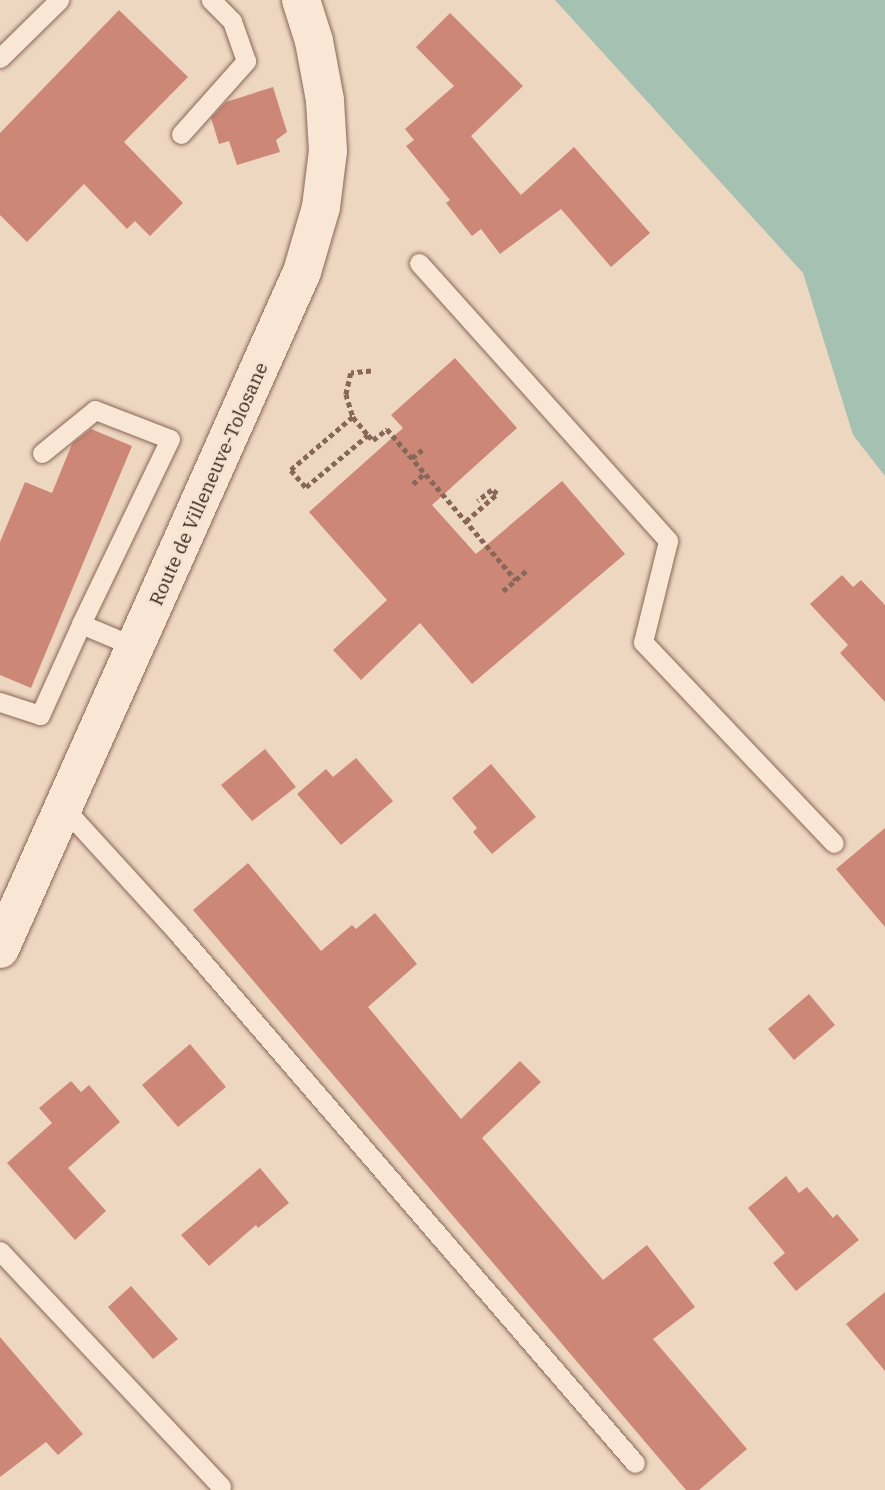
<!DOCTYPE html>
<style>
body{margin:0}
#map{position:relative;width:885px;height:1490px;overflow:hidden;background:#eed7c1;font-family:"IBM Plex Serif",serif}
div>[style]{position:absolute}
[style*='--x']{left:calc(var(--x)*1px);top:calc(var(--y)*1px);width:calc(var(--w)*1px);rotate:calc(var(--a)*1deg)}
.water>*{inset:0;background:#a4c1b2}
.building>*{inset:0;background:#cd8776}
.path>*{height:4.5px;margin-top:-2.25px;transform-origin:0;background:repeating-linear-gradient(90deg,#886758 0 5px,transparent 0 8.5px)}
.roads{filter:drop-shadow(0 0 2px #886758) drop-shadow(0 0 2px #886758)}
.lane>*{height:19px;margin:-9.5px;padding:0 9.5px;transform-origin:9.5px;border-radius:9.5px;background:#f9e6d4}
.secondary>*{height:38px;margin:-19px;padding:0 19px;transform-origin:19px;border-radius:19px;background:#f9e6d4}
span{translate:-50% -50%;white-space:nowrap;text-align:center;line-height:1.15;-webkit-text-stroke:6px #f6e3d0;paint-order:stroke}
.street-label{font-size:19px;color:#37241d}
</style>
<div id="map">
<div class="water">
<div style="clip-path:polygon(555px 0,885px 0,885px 476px,853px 435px,803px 273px)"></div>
</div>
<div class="building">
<div style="clip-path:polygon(119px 10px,188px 77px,124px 142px,183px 203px,150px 236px,135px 221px,127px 229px,84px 184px,27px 242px,0 215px,0 133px)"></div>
<div style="clip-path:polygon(450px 13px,523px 86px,471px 136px,521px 195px,574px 147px,650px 233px,611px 267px,561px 209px,500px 254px,481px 229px,472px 236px,446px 203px,450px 200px,406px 146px,414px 140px,405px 129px,454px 86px,416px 47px)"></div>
<div style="clip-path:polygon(273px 87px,287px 132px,276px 140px,280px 152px,237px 165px,229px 141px,219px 144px,211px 118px,226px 102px)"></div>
<div style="clip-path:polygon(455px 358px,517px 428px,432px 505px,476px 554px,562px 481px,625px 554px,472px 684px,420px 623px,361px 680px,333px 650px,387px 600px,309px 512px,403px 428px,391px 415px)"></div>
<div style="clip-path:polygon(91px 429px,132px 446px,31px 688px,0 675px,0 542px,25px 482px,52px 493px,72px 444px)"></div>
<div style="clip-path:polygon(842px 575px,853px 587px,861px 580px,885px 605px,885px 702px,840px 653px,848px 645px,810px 604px)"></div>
<div style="clip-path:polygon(265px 749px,296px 787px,252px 821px,221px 785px)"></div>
<div style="clip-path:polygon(356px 758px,393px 801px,341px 845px,297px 794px,326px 769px,333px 777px)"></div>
<div style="clip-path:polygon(491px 764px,536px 817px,492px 854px,473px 832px,477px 828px,452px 798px)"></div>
<div style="clip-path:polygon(885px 828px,885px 927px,836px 869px)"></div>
<div style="clip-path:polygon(248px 863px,321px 951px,352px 925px,356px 929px,375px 913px,417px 964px,368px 1007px,461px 1119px,520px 1061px,541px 1082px,482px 1138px,603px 1280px,647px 1245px,695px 1307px,653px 1339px,747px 1449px,699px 1490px,686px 1490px,193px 910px)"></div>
<div style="clip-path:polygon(809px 994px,835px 1025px,794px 1060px,768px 1029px)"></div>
<div style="clip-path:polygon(190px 1044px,226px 1087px,178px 1127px,142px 1085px)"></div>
<div style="clip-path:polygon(71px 1081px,81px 1092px,89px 1085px,120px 1122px,68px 1168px,106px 1211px,75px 1240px,7px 1163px,52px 1123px,39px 1108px)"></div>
<div style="clip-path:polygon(260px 1168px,289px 1203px,258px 1228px,256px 1225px,209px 1266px,181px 1235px)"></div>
<div style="clip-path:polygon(786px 1176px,799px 1193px,807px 1187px,833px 1218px,837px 1214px,859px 1240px,796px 1291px,773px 1263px,785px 1253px,748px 1208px)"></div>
<div style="clip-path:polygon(131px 1286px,178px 1339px,153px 1359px,108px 1307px)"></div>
<div style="clip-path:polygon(885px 1292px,885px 1371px,846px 1324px)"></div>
<div style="clip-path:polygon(0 1337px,83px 1434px,58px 1455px,46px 1442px,0 1477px)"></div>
</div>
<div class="path">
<div style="--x:371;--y:371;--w:20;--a:174"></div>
<div style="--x:351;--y:373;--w:22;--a:103"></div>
<div style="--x:346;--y:394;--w:24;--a:73"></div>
<div style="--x:353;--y:417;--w:82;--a:139.5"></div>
<div style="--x:291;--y:470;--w:23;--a:49"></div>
<div style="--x:306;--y:487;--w:81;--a:-40"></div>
<div style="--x:368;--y:435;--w:7;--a:45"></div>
<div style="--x:373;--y:440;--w:18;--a:-38"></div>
<div style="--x:387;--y:429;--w:199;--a:49.5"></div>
<div style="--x:353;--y:417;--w:23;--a:50"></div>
<div style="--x:412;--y:458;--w:13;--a:-39"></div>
<div style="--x:413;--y:484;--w:16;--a:-43"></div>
<div style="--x:466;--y:521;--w:41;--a:-41.1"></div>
<div style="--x:497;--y:494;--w:6;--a:-141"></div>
<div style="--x:492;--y:490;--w:18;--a:142"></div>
<div style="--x:503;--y:591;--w:32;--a:-41"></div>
</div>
<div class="roads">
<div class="lane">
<div style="--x:0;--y:58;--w:83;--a:-44.5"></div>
<div style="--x:181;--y:134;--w:98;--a:-48.3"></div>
<div style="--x:246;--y:61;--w:42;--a:-109.3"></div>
<div style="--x:232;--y:21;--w:30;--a:-135"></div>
<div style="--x:419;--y:263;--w:373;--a:48.1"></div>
<div style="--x:668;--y:541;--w:104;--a:103.9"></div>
<div style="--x:643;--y:642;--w:277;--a:46.5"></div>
<div style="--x:42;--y:453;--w:68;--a:-39.1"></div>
<div style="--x:95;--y:410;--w:80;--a:21.1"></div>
<div style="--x:170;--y:439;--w:205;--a:115.7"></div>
<div style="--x:0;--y:702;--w:42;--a:18"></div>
<div style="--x:40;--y:715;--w:100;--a:-65.7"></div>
<div style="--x:81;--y:624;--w:60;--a:22.7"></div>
<div style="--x:63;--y:807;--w:169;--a:47.6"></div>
<div style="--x:177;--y:932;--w:701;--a:49.22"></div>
<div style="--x:0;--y:1251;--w:323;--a:46.8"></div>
</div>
<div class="secondary">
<div style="--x:0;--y:949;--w:741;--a:-65.96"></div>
<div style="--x:302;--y:272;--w:68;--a:-73.7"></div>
<div style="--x:321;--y:207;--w:56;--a:-82.9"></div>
<div style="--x:328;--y:151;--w:51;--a:-93.4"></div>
<div style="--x:325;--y:100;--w:60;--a:-100.6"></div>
<div style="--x:314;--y:41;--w:43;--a:-107.6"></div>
</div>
</div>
<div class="street-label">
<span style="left:209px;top:484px;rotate:-66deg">Route de Villeneuve-Tolosane</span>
</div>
</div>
